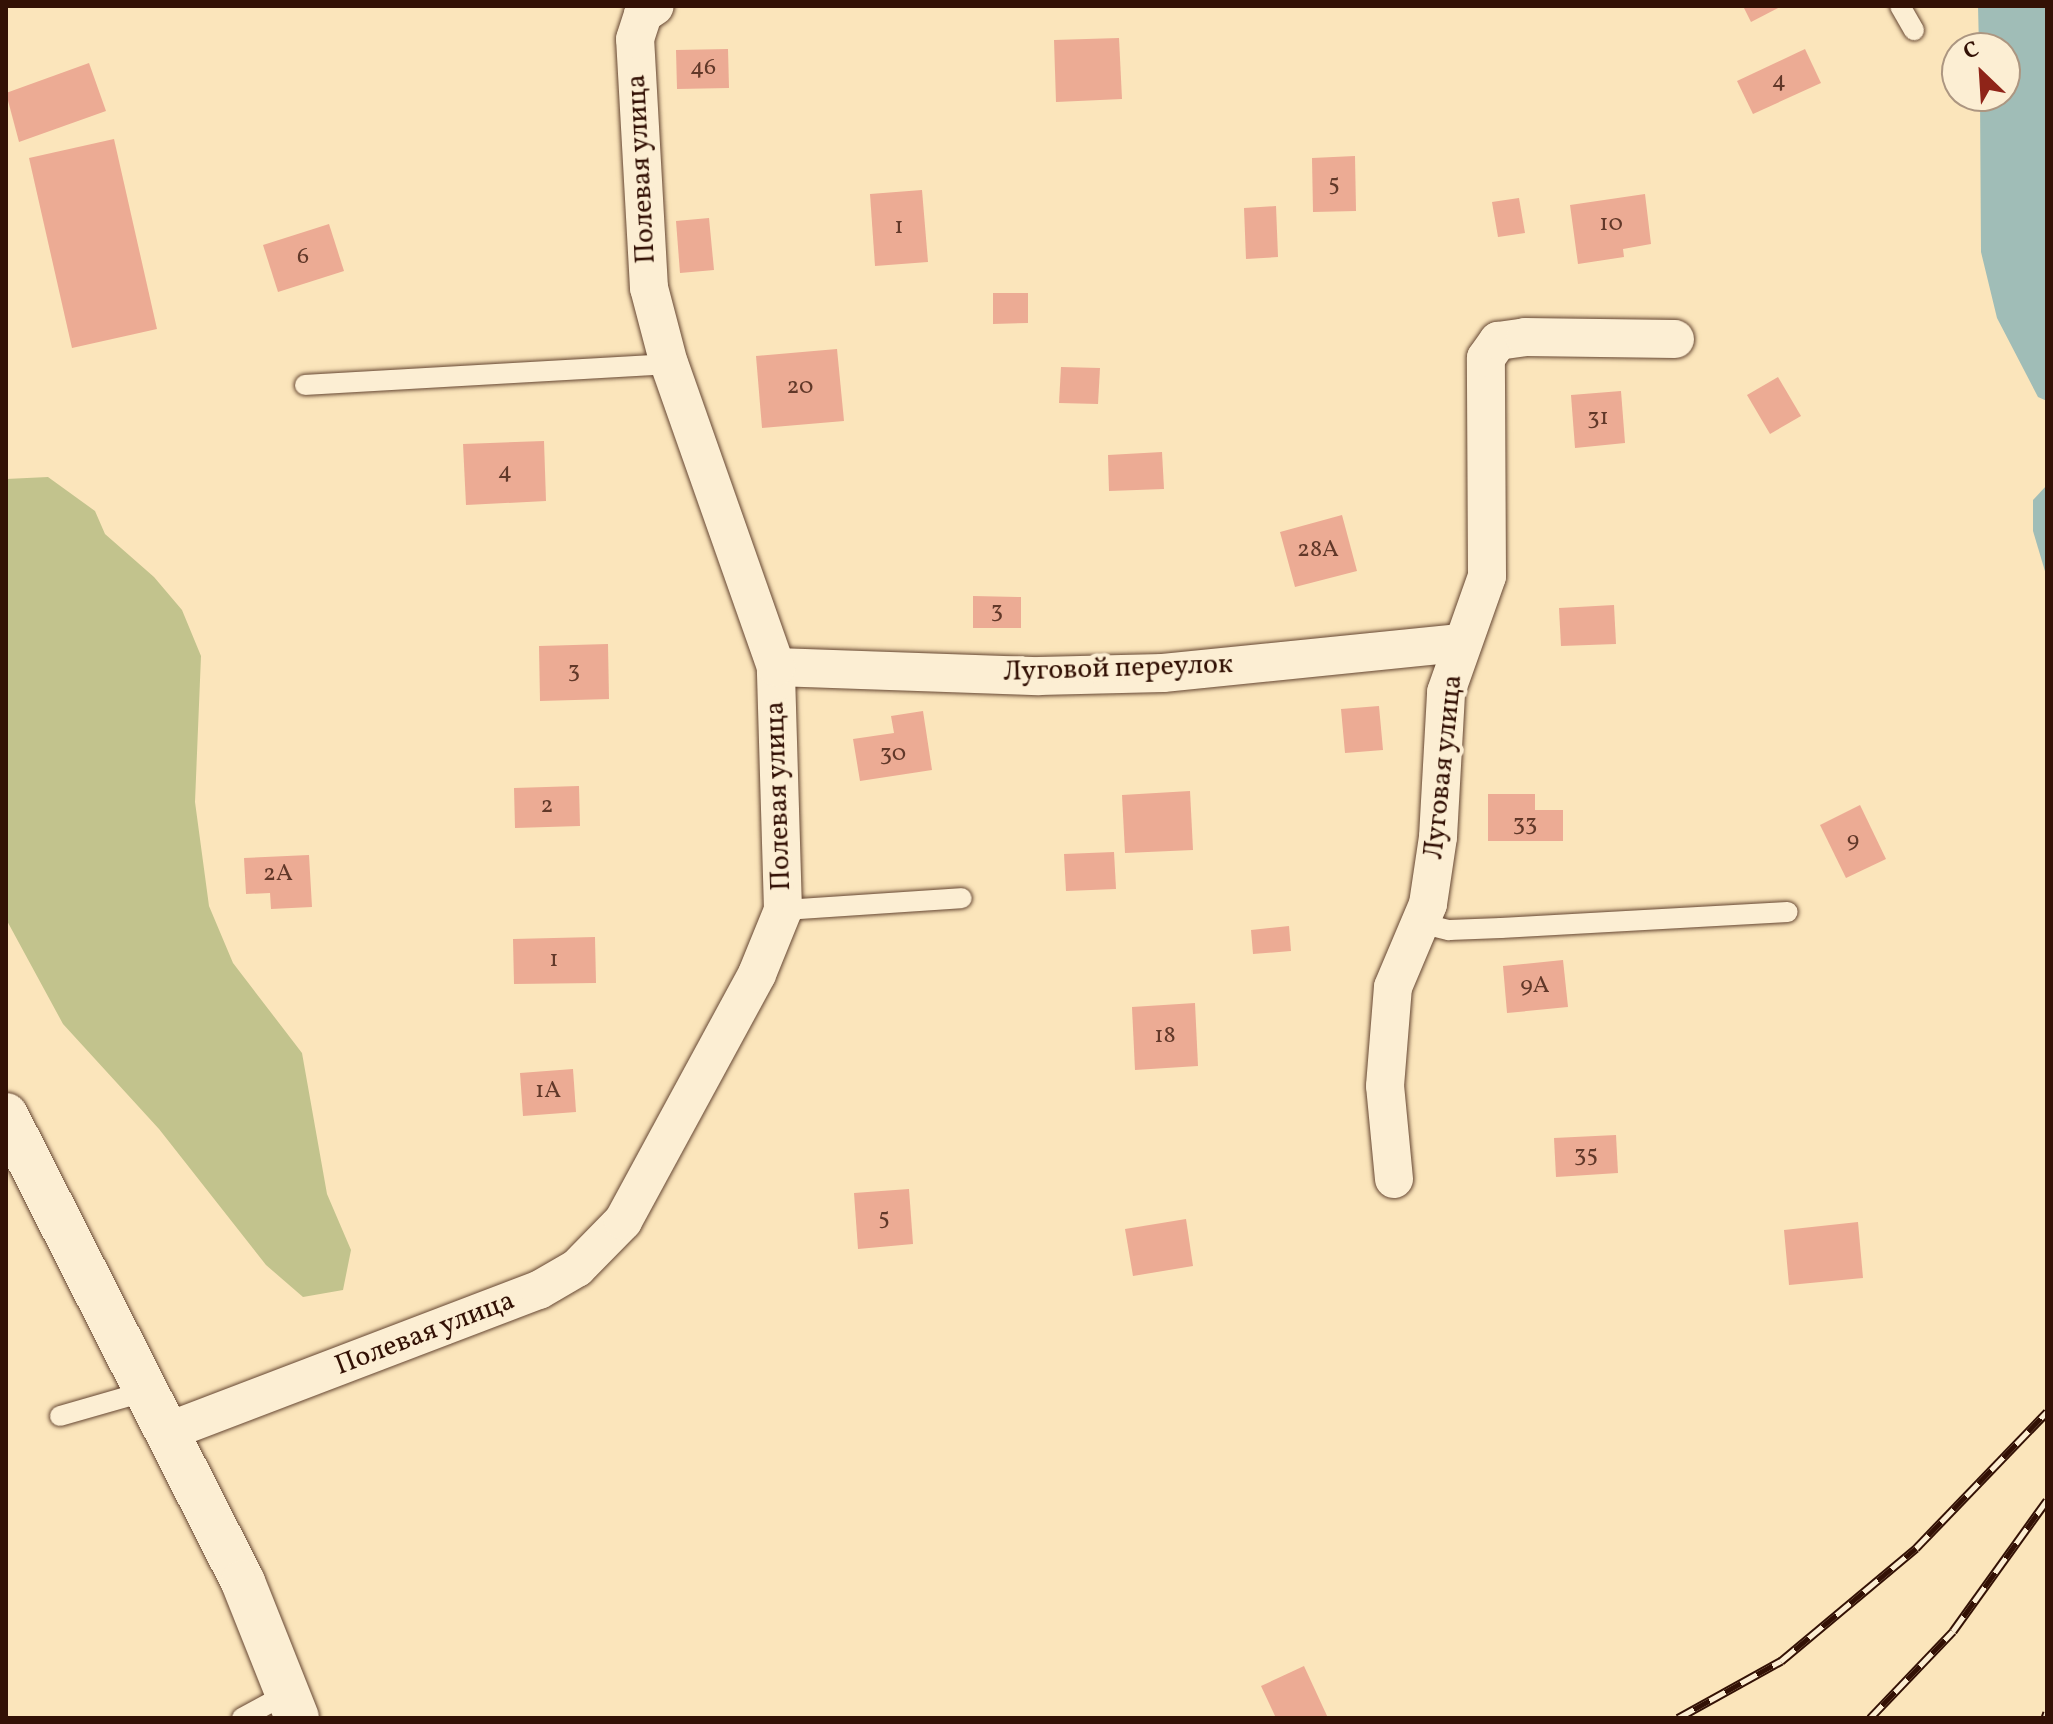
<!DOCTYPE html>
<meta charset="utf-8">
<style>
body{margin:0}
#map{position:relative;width:2053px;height:1724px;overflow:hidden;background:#fbe5bb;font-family:Vollkorn,serif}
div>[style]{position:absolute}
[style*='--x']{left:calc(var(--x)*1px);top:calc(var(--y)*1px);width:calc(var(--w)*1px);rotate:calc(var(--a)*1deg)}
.green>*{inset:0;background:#c2c38d}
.water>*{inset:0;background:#a0bdb7}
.building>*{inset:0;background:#ecab94}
.roads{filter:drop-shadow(0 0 2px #654632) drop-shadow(0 0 2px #654632)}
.service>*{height:20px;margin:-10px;padding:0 10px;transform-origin:10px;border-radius:10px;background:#fceed3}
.minor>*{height:38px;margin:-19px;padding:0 19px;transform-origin:19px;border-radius:19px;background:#fceed3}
.secondary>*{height:44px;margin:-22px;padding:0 22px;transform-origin:22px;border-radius:22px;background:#fceed3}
.rail>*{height:9px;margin-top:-4.5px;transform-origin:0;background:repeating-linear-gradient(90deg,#fceed3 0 18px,#331105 0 36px);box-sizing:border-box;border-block:2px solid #331105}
span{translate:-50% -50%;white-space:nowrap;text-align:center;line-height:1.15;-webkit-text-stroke:8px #fceed3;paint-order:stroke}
.number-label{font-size:24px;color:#613829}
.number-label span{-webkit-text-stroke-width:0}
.street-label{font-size:28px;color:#331105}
.frame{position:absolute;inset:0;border:8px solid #331105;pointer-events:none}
.north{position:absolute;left:1941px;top:32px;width:80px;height:80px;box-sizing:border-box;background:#fceed3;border:2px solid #ac9681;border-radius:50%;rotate:335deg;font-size:22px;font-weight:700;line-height:32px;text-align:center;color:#331105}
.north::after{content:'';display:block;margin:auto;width:28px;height:36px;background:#8f2418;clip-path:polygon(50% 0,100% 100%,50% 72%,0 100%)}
</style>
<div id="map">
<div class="green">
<div style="clip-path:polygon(48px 477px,95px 511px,105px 534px,154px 577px,182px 610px,201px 656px,195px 802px,209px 906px,233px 963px,302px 1053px,327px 1194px,351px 1250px,343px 1290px,303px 1297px,266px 1265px,159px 1129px,63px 1024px,6px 919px,6px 479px)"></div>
</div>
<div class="water">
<div style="clip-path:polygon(1978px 6px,2047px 6px,2047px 401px,2038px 397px,1997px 318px,1981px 252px,1980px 96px,2005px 96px,2005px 48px,1979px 48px)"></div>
<div style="clip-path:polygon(2047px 485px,2047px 578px,2033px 531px,2033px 500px)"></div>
</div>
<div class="building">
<div style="clip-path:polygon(1743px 6px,1782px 6px,1751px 22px)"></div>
<div style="clip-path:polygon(1119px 38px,1122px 99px,1056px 102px,1054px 40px)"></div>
<div style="clip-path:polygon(728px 49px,729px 88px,677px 89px,676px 50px)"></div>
<div style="clip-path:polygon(1805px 49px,1821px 83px,1753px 114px,1737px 81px)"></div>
<div style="clip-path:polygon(89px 63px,106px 111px,19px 142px,6px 93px)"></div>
<div style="clip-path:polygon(114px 139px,157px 329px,72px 348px,29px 158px)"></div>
<div style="clip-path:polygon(1355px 156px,1356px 211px,1313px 212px,1312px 158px)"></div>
<div style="clip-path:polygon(922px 190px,928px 262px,875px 266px,870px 194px)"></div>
<div style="clip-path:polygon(1645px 194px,1651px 244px,1623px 249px,1624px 257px,1578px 264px,1570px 205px)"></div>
<div style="clip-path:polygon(1519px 198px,1525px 233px,1498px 237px,1492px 202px)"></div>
<div style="clip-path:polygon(1276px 206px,1278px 257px,1246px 259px,1244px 208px)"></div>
<div style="clip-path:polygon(709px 218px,714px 270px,680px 273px,676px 221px)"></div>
<div style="clip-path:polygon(329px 224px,344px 271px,278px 292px,263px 245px)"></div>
<div style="clip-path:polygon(993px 293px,1028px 293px,1028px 323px,993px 324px)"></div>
<div style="clip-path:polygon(837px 349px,844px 421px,762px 428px,756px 356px)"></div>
<div style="clip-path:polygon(1061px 367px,1100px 368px,1098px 404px,1059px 403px)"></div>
<div style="clip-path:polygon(1778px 377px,1801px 416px,1770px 434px,1747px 395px)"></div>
<div style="clip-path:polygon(1621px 391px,1625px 443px,1575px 448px,1571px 395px)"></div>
<div style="clip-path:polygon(544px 441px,546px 501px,466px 505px,463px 444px)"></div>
<div style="clip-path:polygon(1162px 452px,1164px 489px,1109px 491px,1108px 455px)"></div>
<div style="clip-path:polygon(1342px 515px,1357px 571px,1295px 587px,1280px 532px)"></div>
<div style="clip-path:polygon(973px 596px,1021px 597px,1021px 628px,973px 628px)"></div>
<div style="clip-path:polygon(1614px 605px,1616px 644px,1561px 646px,1559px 608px)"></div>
<div style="clip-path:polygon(608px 644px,609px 699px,540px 701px,539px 646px)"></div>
<div style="clip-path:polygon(1379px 706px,1383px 750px,1345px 753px,1341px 709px)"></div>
<div style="clip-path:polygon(923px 711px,932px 770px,860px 781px,853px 739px,894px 733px,891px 716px)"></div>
<div style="clip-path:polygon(579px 786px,580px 826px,515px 828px,514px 788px)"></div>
<div style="clip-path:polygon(1190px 791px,1193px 850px,1125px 853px,1122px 795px)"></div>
<div style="clip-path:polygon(1488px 794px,1535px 794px,1535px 810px,1563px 810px,1563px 841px,1488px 841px)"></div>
<div style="clip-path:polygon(1860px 805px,1886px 859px,1846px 878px,1820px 825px)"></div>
<div style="clip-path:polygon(1114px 852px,1116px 889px,1066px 891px,1064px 854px)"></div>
<div style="clip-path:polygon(309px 855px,312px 907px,271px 909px,270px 893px,246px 894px,244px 858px)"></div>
<div style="clip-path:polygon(1289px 926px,1291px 951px,1253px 954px,1251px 930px)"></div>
<div style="clip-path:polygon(595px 937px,596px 983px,514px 984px,513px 939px)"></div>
<div style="clip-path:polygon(1563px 960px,1568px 1007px,1507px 1013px,1503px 966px)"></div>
<div style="clip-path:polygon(1195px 1003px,1198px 1066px,1135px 1070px,1132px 1007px)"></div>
<div style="clip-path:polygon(573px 1069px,576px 1112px,523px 1116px,520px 1073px)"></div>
<div style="clip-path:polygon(1616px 1135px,1618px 1173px,1556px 1177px,1554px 1138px)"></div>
<div style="clip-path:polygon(909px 1189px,913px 1244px,858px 1249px,854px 1193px)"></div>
<div style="clip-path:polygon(1186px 1219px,1193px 1266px,1133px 1276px,1125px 1229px)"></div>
<div style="clip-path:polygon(1858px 1222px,1863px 1278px,1789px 1285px,1784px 1230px)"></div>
<div style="clip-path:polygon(1304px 1666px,1328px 1718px,1276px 1718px,1261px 1686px)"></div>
</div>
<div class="roads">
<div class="service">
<div style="--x:1900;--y:6;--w:28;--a:60"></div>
<div style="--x:305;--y:385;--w:365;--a:-3.3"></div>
<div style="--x:783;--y:910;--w:179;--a:-3.8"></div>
<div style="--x:1420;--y:923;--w:30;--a:14"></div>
<div style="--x:1449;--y:930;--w:52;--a:-2.2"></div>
<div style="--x:1501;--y:928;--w:287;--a:-3.2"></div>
<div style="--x:60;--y:1416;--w:91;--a:-16"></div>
<div style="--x:242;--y:1718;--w:52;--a:-28.5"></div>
</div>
<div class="minor">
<div style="--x:776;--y:667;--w:263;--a:2"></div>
<div style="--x:1039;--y:676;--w:124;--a:-1.4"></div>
<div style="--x:1163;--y:673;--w:299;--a:-5.8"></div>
<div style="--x:1394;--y:1179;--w:93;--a:-95.5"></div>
<div style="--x:1385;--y:1086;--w:99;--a:-85.4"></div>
<div style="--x:1393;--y:987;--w:90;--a:-67.1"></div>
<div style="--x:1428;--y:904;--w:68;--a:-81.5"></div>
<div style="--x:1438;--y:837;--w:145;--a:-86.8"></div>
<div style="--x:1446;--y:692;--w:123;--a:-70.5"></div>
<div style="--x:1487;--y:576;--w:218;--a:-90.3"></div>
<div style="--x:1486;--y:358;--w:21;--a:-55"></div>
<div style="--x:1498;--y:341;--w:27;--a:-8"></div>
<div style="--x:1525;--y:337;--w:150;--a:0.8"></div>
<div style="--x:169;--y:1431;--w:396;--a:-20.9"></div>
<div style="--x:539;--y:1290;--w:44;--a:-30.1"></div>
<div style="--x:577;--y:1268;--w:66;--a:-45.6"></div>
<div style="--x:623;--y:1221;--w:281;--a:-61.5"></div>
<div style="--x:757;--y:974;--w:69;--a:-67.9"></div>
<div style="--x:783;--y:910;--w:243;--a:-91.7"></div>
<div style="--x:776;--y:667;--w:321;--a:-109.4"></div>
<div style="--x:669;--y:364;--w:79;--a:-104.7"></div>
<div style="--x:649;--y:288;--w:249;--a:-93.2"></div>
<div style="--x:635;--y:39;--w:26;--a:-72"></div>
<div style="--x:643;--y:14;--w:14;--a:-34"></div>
</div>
<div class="secondary">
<div style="--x:6;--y:1115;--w:524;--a:63.09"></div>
<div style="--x:243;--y:1582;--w:146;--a:68.3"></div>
</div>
</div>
<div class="rail">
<div style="--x:1678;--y:1718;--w:118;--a:-29"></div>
<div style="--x:1781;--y:1661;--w:176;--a:-39.9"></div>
<div style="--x:1916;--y:1548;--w:189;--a:-46.1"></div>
<div style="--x:1870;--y:1718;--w:120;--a:-46.3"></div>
<div style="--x:1953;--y:1631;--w:161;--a:-54.3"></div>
<div style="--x:2045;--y:1718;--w:6;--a:-72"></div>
</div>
<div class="number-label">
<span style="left:703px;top:69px">46</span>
<span style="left:1779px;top:82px">4</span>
<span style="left:1334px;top:185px">5</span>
<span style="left:1611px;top:225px">10</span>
<span style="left:899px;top:228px">1</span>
<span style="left:303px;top:258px">6</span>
<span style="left:800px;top:388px">20</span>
<span style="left:1598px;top:419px">31</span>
<span style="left:505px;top:473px">4</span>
<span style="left:1318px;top:551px">28А</span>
<span style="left:997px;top:612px">3</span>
<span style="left:574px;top:672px">3</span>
<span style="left:893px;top:755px">30</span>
<span style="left:547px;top:807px">2</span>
<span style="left:1525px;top:825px">33</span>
<span style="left:1853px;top:842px">9</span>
<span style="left:278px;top:875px">2А</span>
<span style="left:554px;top:961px">1</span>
<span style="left:1535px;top:987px">9А</span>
<span style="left:1165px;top:1037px">18</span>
<span style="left:548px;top:1092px">1А</span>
<span style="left:1586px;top:1156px">35</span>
<span style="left:884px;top:1219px">5</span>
</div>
<div class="street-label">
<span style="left:642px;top:169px;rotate:-93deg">Полевая улица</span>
<span style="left:1118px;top:669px;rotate:-2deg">Луговой переулок</span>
<span style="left:1444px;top:767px;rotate:-84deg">Луговая улица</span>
<span style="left:779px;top:796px;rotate:-92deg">Полевая улица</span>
<span style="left:425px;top:1334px;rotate:-21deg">Полевая улица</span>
</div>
<div class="frame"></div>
<div class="north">С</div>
</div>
